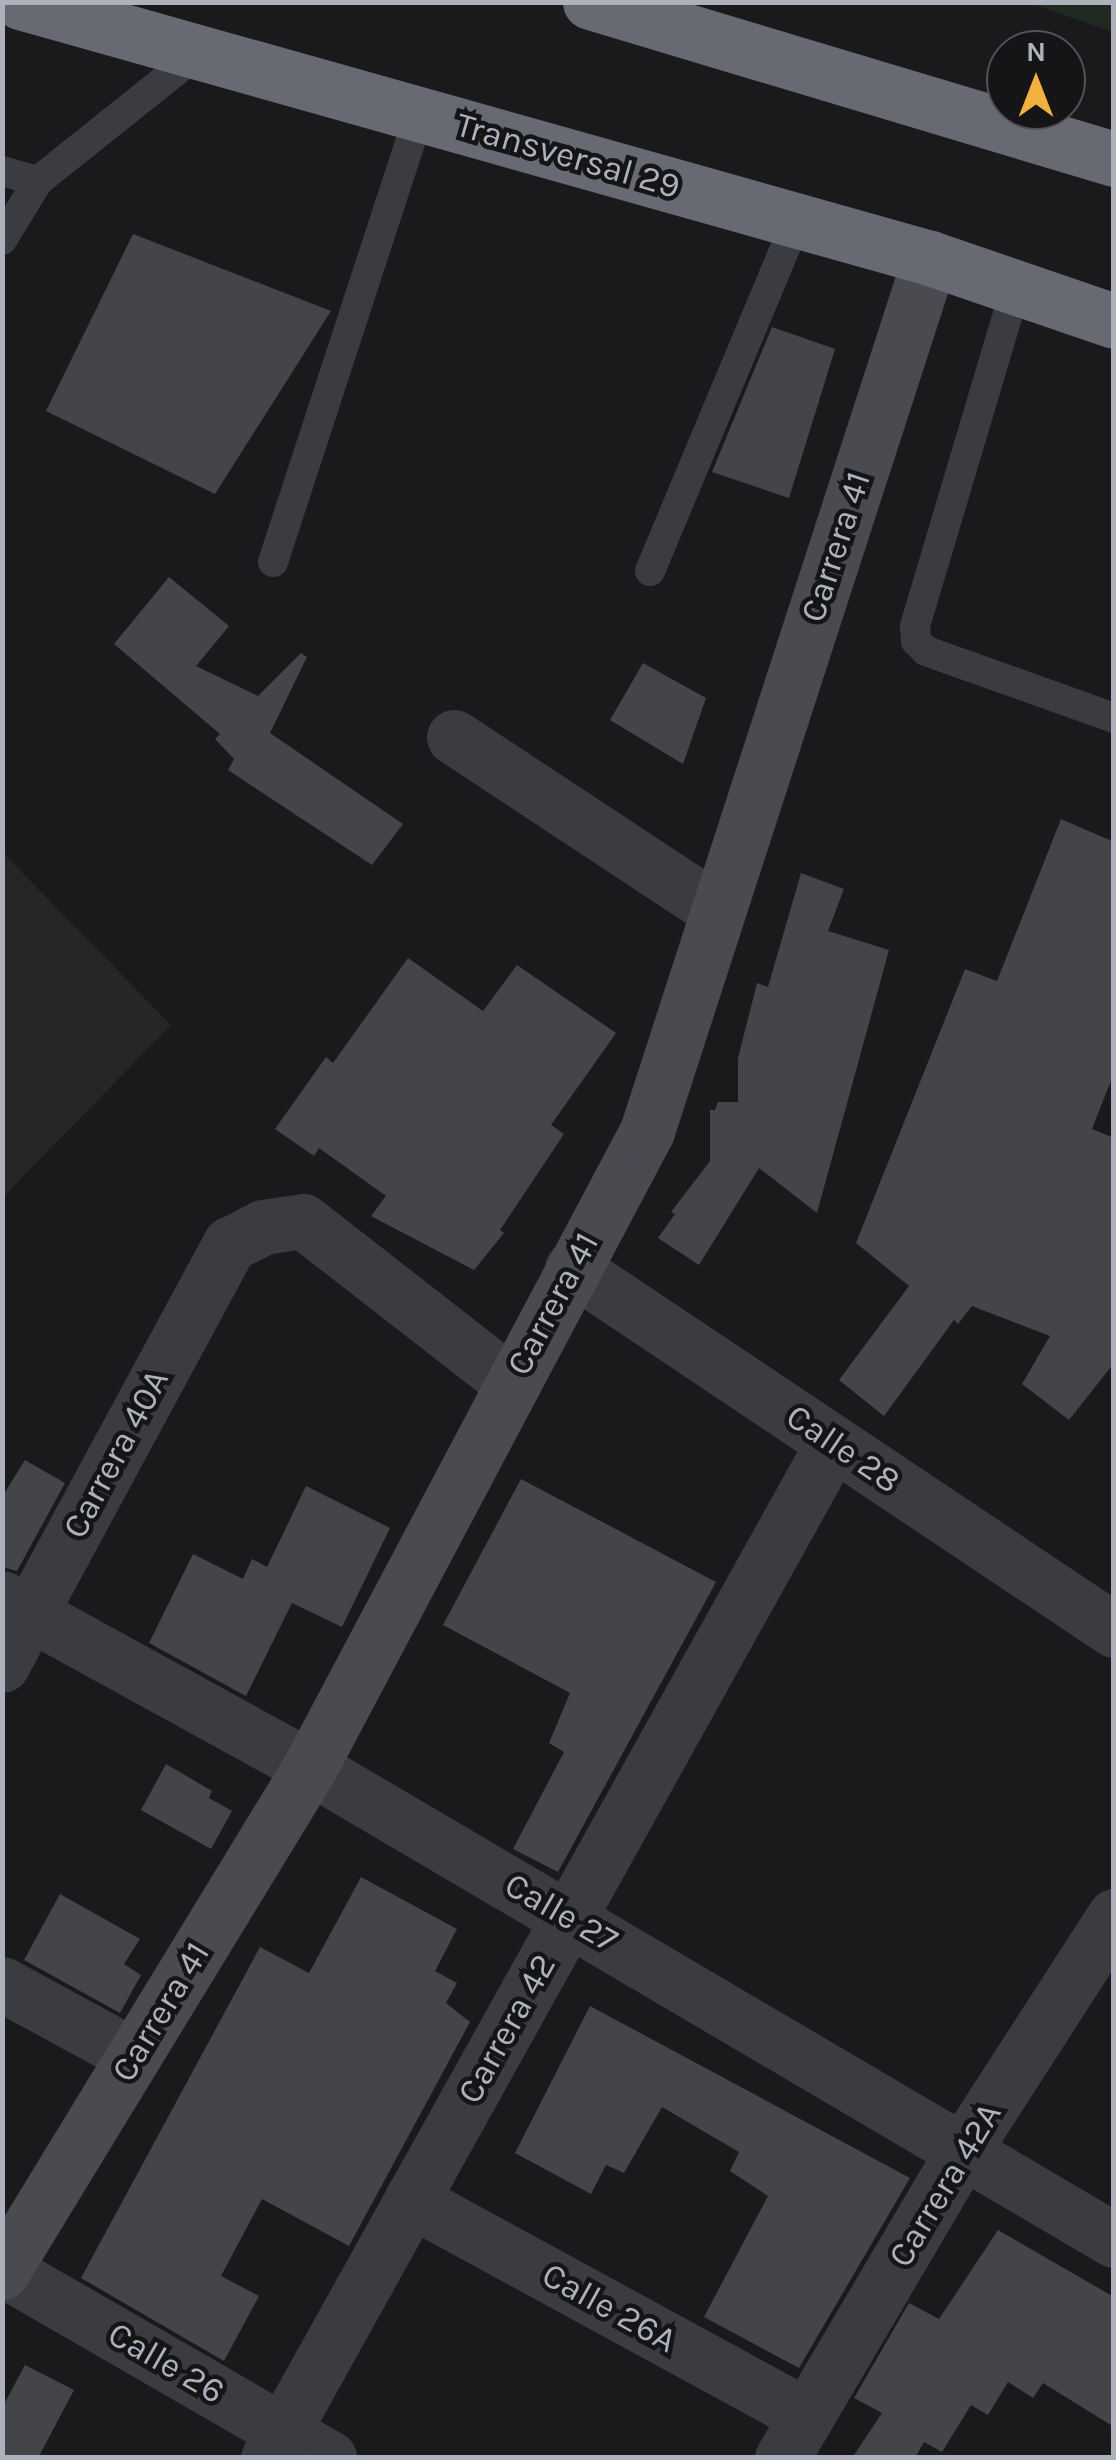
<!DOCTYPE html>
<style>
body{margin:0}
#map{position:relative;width:1116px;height:2460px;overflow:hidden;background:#1a1a1c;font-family:Karla,sans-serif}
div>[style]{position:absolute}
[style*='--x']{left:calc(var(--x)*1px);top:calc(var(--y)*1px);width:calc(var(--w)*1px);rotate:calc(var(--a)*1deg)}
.built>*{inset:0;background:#262629}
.green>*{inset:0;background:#212a22}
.building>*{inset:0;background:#444549}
.lane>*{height:30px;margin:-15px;padding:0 15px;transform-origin:15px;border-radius:15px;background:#3b3c41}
.street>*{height:55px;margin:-27.5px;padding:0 27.5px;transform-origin:27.5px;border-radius:27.5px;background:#3b3c41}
.secondary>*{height:55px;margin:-27.5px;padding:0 27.5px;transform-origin:27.5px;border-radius:27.5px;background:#494b51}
.highway>*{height:55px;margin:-27.5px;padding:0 27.5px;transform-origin:27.5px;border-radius:27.5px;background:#676a72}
span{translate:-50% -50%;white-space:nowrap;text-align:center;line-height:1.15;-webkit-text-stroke:9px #151517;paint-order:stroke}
.street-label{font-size:35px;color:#acb1bb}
.frame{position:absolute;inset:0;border:5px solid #acb1bb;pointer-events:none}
.north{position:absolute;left:986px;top:30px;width:100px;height:100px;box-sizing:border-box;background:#151517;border:2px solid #515359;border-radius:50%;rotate:0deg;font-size:28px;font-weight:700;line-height:40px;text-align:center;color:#acb1bb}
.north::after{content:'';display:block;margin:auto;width:35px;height:45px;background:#f2b13c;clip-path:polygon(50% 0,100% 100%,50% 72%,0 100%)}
</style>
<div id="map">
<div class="built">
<div style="clip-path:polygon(3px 853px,171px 1025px,3px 1197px)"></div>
</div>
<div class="green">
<div style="clip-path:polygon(1030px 3px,1113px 3px,1113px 32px)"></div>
</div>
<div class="building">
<div style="clip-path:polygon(133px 234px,331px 311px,215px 494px,46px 411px)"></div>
<div style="clip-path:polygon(772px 327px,835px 349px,789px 498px,712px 472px)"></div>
<div style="clip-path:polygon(169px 577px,229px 626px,196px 666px,258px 696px,301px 653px,307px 657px,270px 733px,403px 824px,372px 865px,228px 770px,234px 759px,215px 739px,220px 734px,114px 644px)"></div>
<div style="clip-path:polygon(643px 663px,706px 698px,683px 764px,610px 720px)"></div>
<div style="clip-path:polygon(1061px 819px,1114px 842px,1114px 1073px,1092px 1129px,1114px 1138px,1114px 1363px,1069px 1420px,1022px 1384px,1050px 1336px,972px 1306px,958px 1324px,954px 1320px,884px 1416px,839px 1380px,909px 1286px,856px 1243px,965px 969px,997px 981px)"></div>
<div style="clip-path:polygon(801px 873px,844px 889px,828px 931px,889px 950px,817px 1213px,759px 1168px,699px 1265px,658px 1238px,675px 1214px,671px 1212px,710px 1161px,710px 1110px,715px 1110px,718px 1102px,738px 1102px,738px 1058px,757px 983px,768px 987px)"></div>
<div style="clip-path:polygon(408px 958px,483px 1011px,517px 965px,616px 1033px,551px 1125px,564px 1134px,500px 1230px,504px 1233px,474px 1270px,371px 1216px,386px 1196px,319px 1148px,314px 1156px,275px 1129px,326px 1057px,333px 1063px)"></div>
<div style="clip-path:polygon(25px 1460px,65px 1483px,17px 1571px,2px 1567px,2px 1497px)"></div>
<div style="clip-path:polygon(521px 1479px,716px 1582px,558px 1872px,513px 1849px,564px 1752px,549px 1743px,570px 1693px,443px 1625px)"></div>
<div style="clip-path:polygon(306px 1486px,390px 1528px,342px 1627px,292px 1603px,246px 1696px,149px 1643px,193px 1554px,243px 1579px,252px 1559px,267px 1567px)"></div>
<div style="clip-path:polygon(166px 1764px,212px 1791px,209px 1798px,232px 1811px,211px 1849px,141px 1810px)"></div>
<div style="clip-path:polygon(361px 1877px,457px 1929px,435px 1971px,457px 1983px,446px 2003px,470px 2022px,349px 2246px,262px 2199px,221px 2276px,259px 2296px,224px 2361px,81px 2278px,260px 1947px,309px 1973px)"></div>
<div style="clip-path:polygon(60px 1894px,140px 1939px,124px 1964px,141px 1975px,120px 2013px,24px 1960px)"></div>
<div style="clip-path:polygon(590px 2006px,910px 2178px,799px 2368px,704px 2317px,768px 2196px,730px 2171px,739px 2152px,662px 2107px,624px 2173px,606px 2165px,591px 2194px,515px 2153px)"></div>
<div style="clip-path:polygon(998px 2230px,1114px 2297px,1114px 2427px,1043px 2383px,1033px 2398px,1008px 2382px,988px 2415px,971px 2405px,942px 2452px,924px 2442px,915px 2458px,852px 2458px,882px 2413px,854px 2398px,909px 2303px,939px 2319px)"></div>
<div style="clip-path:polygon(25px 2365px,74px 2390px,38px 2458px,2px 2458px,2px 2408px)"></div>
</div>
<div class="lane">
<div style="--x:2;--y:171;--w:37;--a:16"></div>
<div style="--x:2;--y:240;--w:69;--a:-58.6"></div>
<div style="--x:38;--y:181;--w:208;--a:-38.6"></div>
<div style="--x:1016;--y:287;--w:354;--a:106.6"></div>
<div style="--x:915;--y:626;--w:15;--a:86"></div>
<div style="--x:916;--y:641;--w:14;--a:45"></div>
<div style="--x:926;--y:651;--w:200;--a:19.6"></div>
<div style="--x:273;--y:562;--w:472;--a:-71.9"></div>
<div style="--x:650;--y:571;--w:378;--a:-67.3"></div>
</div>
<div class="street">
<div style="--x:454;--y:737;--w:316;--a:33.4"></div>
<div style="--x:572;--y:1268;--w:652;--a:33.74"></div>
<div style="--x:2;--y:1598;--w:351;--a:28.8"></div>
<div style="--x:310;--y:1767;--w:933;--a:30.47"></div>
<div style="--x:2;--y:1665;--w:479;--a:-61.6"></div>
<div style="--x:230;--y:1244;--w:37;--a:-27"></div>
<div style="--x:263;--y:1227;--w:40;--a:-8.5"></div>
<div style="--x:303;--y:1221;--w:264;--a:37.9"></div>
<div style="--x:2;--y:1984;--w:150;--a:28.6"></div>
<div style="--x:411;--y:2200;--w:451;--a:28.6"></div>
<div style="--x:2;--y:2269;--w:378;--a:30"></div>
<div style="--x:268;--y:2458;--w:1162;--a:-60.9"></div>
<div style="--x:782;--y:2458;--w:355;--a:-59.5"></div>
<div style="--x:962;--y:2152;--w:281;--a:-57.2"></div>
</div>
<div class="secondary">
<div style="--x:2;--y:2272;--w:592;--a:-58.62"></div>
<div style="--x:310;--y:1767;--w:720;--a:-62.08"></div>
<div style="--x:647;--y:1131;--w:918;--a:-72.04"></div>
</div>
<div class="highway">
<div style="--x:20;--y:2;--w:945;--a:15.71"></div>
<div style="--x:930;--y:258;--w:194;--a:18.9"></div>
<div style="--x:590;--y:2;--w:547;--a:16.68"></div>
</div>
<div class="street-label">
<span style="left:568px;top:156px;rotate:16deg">Transversal 29</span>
<span style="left:836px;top:547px;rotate:-72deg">Carrera 41</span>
<span style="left:553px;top:1304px;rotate:-62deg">Carrera 41</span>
<span style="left:843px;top:1449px;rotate:34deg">Calle 28</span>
<span style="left:116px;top:1454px;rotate:-62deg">Carrera 40A</span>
<span style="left:561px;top:1913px;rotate:30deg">Calle 27</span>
<span style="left:161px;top:2012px;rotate:-59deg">Carrera 41</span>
<span style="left:507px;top:2029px;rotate:-61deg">Carrera 42</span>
<span style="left:945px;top:2185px;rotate:-59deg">Carrera 42A</span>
<span style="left:609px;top:2308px;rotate:29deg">Calle 26A</span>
<span style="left:166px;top:2363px;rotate:30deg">Calle 26</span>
</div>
<div class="frame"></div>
<div class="north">N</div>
</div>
